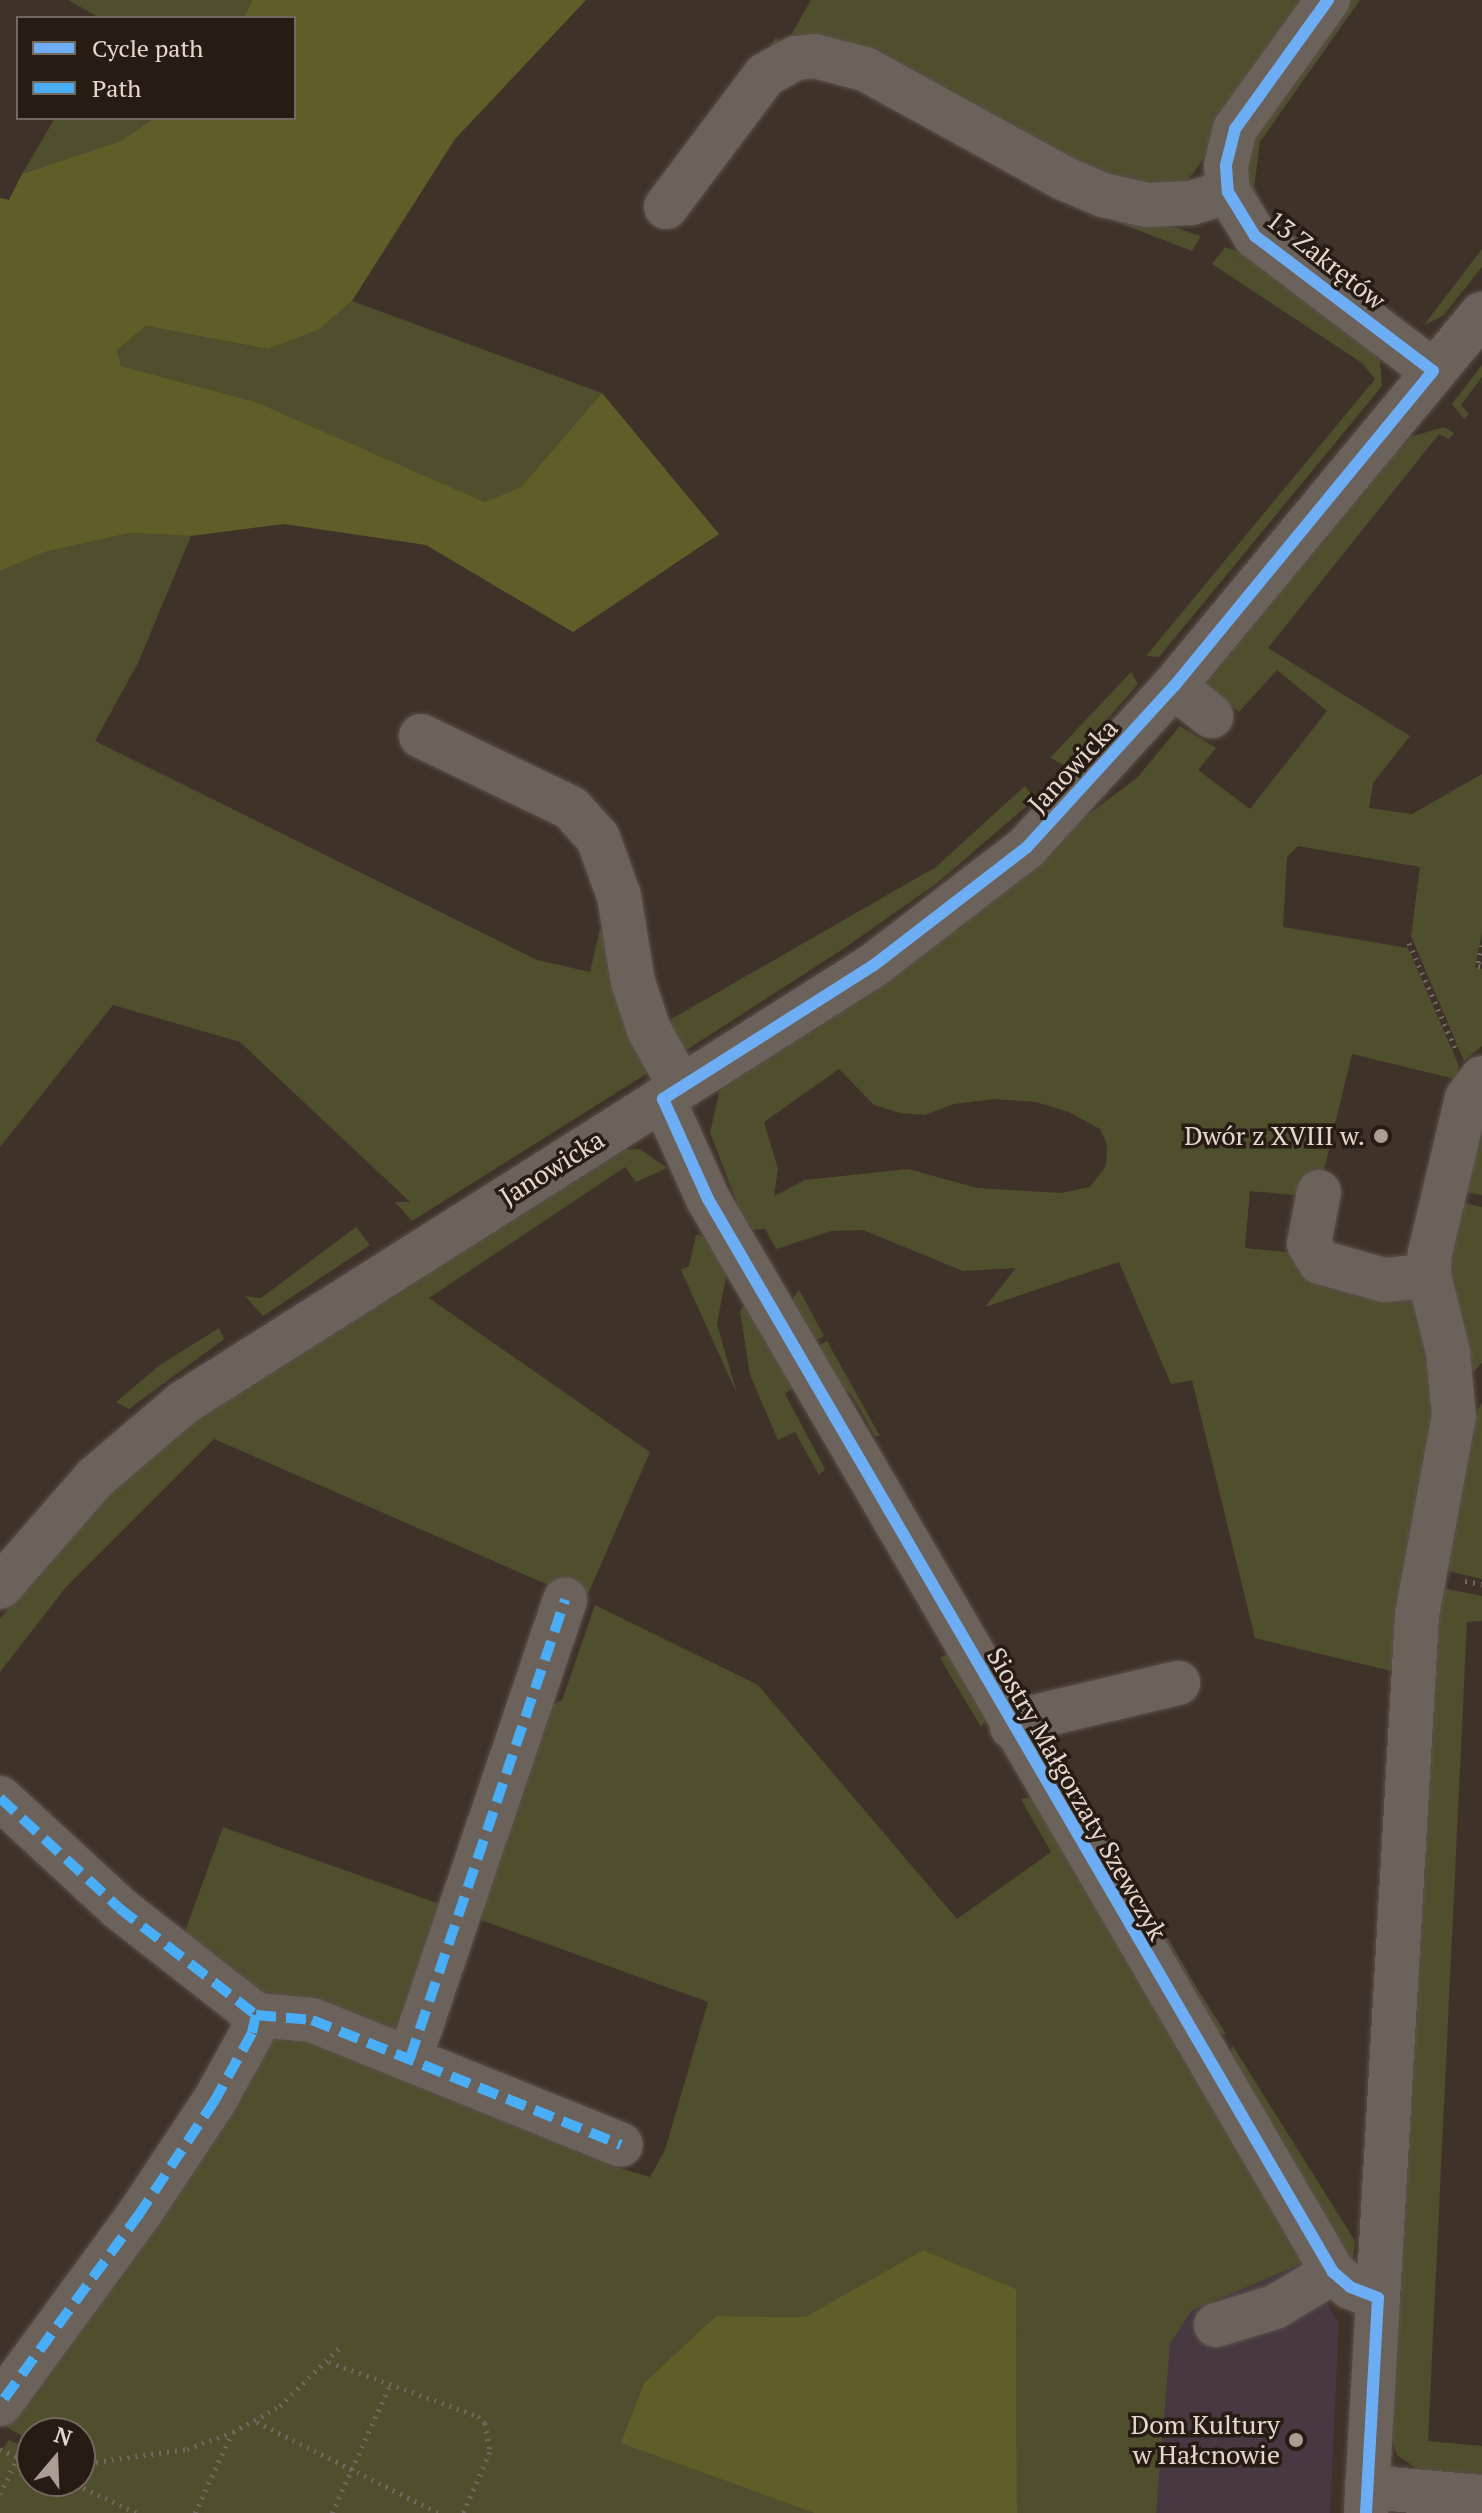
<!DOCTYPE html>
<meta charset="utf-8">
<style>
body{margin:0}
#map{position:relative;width:1482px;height:2513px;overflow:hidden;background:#3f3229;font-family:"PT Serif",serif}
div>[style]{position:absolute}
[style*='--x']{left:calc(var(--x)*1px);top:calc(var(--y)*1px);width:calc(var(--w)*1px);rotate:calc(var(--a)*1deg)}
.commercial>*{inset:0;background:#473842}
.green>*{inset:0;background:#4f4f2e}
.forest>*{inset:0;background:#5f5e28}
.path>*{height:5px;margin-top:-2.5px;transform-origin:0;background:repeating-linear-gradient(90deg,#706760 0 2px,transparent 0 8px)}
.roads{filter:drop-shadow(0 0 2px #5a5047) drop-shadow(0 0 2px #5a5047)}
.minor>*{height:44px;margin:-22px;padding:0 22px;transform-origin:22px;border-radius:22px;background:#6b625b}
.quiet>*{height:10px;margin-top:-5px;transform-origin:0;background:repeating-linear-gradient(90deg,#49aef6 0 20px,transparent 0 30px)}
.cycleway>*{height:12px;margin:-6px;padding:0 6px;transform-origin:6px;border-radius:6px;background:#6dadf4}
.dots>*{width:22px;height:22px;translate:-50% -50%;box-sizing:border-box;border:4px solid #261c14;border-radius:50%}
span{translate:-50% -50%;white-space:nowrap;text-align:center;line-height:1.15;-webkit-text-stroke:7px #261c14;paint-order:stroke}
.street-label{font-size:26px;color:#e6d7cd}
.poi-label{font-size:26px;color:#e6d7cd}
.right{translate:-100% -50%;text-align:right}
.legend{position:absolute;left:16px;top:16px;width:280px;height:104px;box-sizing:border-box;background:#261c14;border:2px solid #73675e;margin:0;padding:10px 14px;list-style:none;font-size:24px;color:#e6d7cd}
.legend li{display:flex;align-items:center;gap:16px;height:40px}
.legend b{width:40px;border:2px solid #73675e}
.north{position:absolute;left:16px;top:2417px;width:80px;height:80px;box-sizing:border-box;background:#261c14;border:2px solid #73675e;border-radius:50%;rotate:19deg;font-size:22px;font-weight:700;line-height:32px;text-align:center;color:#e6d7cd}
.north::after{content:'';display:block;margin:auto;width:28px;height:36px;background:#ac9d94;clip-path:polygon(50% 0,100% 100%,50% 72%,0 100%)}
</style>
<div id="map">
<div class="commercial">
<div style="clip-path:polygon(1146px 1996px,1339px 2323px,1330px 2513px,1017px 2513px)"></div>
</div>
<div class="green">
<div style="clip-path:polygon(68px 0,253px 0,243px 18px,100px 18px)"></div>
<div style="clip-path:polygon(811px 0,1307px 0,1195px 171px,1184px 183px,1149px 195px,818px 48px,661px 185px,776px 38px,786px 44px)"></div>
<div style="clip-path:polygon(1350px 0,1360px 0,1260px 142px,1254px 189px,1273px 222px,1357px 279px,1346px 283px,1275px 232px,1250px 199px,1246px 153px,1287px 84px)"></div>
<div style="clip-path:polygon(55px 118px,155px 118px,121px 141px,22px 174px)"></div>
<div style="clip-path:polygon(1075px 206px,1136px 215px,1201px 236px,1192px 251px)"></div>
<div style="clip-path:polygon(1225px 247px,1253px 257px,1371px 352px,1380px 361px,1382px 386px,1159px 657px,1146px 656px,1375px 379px,1362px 363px,1212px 264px)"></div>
<div style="clip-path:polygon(1482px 249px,1482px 267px,1443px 316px,1424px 325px)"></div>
<div style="clip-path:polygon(352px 301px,602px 393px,521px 487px,485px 502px,256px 402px,121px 366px,117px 350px,146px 326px,268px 349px,318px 330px)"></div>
<div style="clip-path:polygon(1482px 365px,1482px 377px,1461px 405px,1469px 414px,1464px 419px,1452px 404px)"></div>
<div style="clip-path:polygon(evenodd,1444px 427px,1454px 433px,1449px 439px,1439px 434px,1268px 648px,1410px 736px,1373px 783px,1369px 808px,1412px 814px,1482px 774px,1482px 932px,1475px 967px,1482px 969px,1482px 1046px,1464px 1061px,1411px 936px,1420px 867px,1298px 846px,1287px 857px,1283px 927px,1408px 948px,1459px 1066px,1455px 1079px,1352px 1054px,1323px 1174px,1304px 1196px,1250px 1191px,1245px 1248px,1296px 1253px,1418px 1298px,1440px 1370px,1391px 1671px,1255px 1638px,1192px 1380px,1171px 1384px,1119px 1262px,985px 1307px,1016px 1268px,963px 1271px,863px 1230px,831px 1231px,776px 1249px,765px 1229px,753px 1230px,743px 1218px,710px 1133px,720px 1088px,1137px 778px,1180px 726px,1216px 748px,1198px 770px,1250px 809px,1327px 711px,1277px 670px,1239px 712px,1202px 684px,1385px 460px,1410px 437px,1444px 427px,839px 1069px,874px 1105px,900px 1113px,925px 1115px,954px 1104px,994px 1099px,1036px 1102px,1069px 1112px,1100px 1129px,1107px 1144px,1106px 1166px,1090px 1187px,1062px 1193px,977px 1188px,908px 1169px,805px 1180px,774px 1196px,778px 1169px,764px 1122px,839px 1069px)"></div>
<div style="clip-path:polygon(130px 533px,191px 536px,138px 663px,95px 741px,537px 960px,590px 972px,600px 929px,614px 954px,651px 1071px,412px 1221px,395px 1202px,410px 1202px,240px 1042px,113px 1005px,0 1147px,0 571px,45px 552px)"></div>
<div style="clip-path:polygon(1131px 672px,1138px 684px,1066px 766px,1050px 758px)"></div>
<div style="clip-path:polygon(1025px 786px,1035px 799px,936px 884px,843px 949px,685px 1051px,661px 1025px,936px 867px)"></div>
<div style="clip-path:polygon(1482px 1103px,1482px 1195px,1459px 1191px)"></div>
<div style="clip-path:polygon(640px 1149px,667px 1168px,636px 1182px,625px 1167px,429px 1298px,650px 1452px,585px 1601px,214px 1439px,66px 1587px,0 1672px,0 1619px,37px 1570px,99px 1500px,204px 1409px,618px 1150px)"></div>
<div style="clip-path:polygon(1457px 1201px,1482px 1207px,1482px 1363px,1469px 1376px,1446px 1296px)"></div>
<div style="clip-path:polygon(356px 1227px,370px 1245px,263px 1316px,245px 1296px,261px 1298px)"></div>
<div style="clip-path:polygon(696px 1235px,703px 1236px,727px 1271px,717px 1324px,737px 1394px,681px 1270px,689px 1266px)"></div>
<div style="clip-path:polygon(799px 1290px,824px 1336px,809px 1343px,787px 1306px)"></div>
<div style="clip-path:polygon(747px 1301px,795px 1386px,785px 1394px,825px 1469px,819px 1475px,795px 1432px,778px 1440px,750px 1375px,740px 1311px)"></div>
<div style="clip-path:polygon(219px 1328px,224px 1339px,129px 1409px,116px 1402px,160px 1365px)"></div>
<div style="clip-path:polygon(827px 1341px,880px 1436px,875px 1436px,851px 1394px,838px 1385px,814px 1349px)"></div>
<div style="clip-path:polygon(1482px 1403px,1482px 1579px,1439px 1569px,1464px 1431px)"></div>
<div style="clip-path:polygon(1437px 1587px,1482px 1596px,1482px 1621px,1467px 1622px,1428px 2441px,1482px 2446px,1482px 2477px,1423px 2473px,1397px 2455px,1392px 2437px)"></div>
<div style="clip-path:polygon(evenodd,595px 1605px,758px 1685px,957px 1919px,1051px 1852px,1021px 1799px,1032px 1797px,1308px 2261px,1191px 2311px,1170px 2344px,1156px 2513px,1017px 2513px,1016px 2289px,923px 2250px,805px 2317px,716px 2316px,644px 2383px,622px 2443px,814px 2513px,0 2513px,0 2453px,9px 2440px,28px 2449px,27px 2439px,0 2423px,146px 2224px,271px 2036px,304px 2030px,401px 2064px,577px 2138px,609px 2165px,650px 2177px,665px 2150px,708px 2002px,473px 1917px,428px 2047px,599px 2122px,592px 2125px,428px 2055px,421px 2046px,541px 1710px,562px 1700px,595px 1605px,32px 2433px,80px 2433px,80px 2481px,32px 2481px,32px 2433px)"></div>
<div style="clip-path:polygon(952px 1651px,988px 1717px,981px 1727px,940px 1658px)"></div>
<div style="clip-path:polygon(1051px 1734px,1190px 1977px,1226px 2034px,1209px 2035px,1048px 1758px)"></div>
<div style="clip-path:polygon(223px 1827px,440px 1904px,399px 2032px,250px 1991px,184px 1934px)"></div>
<div style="clip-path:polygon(1233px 2046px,1355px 2241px,1353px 2260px,1346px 2262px,1226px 2062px)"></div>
</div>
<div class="forest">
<div style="clip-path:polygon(253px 0,586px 0,455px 139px,352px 301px,318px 330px,268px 349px,146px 326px,117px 350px,121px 366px,256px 402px,485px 502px,521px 487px,602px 393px,719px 534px,573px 632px,426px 545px,284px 524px,191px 536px,130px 533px,45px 552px,0 571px,0 198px,9px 200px,22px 174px,121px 141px,155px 118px,294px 118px,294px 18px,243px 18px)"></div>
<div style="clip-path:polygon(923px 2250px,1016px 2289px,1017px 2513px,814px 2513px,621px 2443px,644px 2383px,716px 2316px,805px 2317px)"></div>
</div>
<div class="path">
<div style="--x:1409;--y:943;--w:115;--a:66.3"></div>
<div style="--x:1482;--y:945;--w:21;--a:101"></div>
<div style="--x:1478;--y:966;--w:4;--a:14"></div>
<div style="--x:1465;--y:1581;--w:17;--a:10"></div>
<div style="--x:329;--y:2362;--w:158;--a:19.9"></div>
<div style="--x:478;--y:2416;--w:10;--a:45"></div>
<div style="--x:485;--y:2423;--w:29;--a:80"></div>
<div style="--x:490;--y:2452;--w:67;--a:113.9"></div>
<div style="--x:257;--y:2422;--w:203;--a:26.6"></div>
<div style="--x:0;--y:2449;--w:35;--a:25"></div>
<div style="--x:80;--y:2464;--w:108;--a:-8"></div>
<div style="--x:187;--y:2449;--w:49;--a:-20.3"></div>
<div style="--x:233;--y:2432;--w:54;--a:-29"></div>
<div style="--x:280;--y:2406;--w:86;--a:-44.5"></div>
<div style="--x:69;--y:2481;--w:75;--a:25.2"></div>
<div style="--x:0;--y:2494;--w:41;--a:-64.1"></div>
<div style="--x:195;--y:2513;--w:88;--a:-65.2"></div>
<div style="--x:332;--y:2513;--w:141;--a:-65.6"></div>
</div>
<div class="roads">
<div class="minor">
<div style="--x:1328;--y:0;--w:159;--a:125.8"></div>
<div style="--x:1235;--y:129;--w:38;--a:104"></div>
<div style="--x:1226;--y:166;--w:26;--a:86"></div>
<div style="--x:1228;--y:192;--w:52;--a:58.5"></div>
<div style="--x:1255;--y:236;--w:223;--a:37.2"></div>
<div style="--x:666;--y:207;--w:165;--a:-53.1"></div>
<div style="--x:765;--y:75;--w:35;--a:-29"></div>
<div style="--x:796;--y:58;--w:18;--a:-6"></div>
<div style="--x:814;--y:56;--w:53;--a:14.3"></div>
<div style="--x:865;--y:69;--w:226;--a:28.8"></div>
<div style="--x:1063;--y:178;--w:43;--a:23"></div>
<div style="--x:1103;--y:195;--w:45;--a:12.8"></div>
<div style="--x:1147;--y:205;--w:44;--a:-2.6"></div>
<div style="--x:1191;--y:203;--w:39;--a:-17"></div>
<div style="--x:1174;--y:686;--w:48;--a:39"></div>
<div style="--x:421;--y:736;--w:166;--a:25.6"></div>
<div style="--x:571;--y:808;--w:40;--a:48"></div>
<div style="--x:598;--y:838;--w:62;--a:70.1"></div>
<div style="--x:619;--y:896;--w:87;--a:80.8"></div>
<div style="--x:633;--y:982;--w:51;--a:71.6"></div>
<div style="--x:649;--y:1030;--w:65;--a:60.7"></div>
<div style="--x:663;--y:1099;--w:110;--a:65.8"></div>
<div style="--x:708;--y:1199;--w:1242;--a:59.78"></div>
<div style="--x:1333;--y:2272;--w:23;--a:41"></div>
<div style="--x:1350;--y:2287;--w:30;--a:21"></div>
<div style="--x:1378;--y:2298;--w:215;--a:93.2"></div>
<div style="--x:1319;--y:1192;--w:53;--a:100.9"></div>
<div style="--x:1309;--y:1244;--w:21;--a:59"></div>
<div style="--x:1320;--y:1262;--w:66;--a:15.7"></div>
<div style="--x:1384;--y:1280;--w:45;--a:-5.1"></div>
<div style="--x:0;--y:1587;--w:145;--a:-48.9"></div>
<div style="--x:95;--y:1478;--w:116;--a:-40.4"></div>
<div style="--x:183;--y:1403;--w:818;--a:-32.37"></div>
<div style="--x:874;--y:965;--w:192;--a:-37.6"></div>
<div style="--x:1026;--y:848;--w:219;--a:-47.6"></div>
<div style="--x:1174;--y:686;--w:483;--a:-50.4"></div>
<div style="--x:1012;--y:1727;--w:29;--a:-22"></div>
<div style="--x:1039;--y:1716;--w:143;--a:-13.4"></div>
<div style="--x:0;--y:1798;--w:162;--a:42.7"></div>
<div style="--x:119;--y:1908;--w:174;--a:38"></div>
<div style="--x:256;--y:2015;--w:18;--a:103"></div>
<div style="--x:252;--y:2033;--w:77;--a:118.9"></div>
<div style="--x:215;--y:2100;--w:136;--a:123.6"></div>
<div style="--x:140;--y:2213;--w:237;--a:126.2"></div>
<div style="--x:256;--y:2015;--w:56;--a:5.1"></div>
<div style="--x:312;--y:2020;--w:333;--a:22"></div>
<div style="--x:410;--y:2058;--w:484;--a:-71.3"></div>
<div style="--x:1378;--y:2298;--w:684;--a:-86.73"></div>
<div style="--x:1417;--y:1615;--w:202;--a:-79.5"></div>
<div style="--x:1454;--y:1416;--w:64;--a:-95.4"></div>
<div style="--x:1448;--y:1352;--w:78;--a:-104"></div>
<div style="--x:1429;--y:1276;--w:23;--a:-88"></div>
<div style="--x:1430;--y:1253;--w:159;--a:-76.6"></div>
<div style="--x:1467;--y:1098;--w:25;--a:-53"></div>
<div style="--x:1216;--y:2325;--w:62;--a:-17"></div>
<div style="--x:1275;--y:2307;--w:68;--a:-31.1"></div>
<div style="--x:1367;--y:2487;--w:115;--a:5"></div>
</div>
</div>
<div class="quiet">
<div style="--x:0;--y:1798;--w:162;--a:42.7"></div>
<div style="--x:119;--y:1908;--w:174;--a:38"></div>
<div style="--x:256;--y:2015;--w:18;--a:103"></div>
<div style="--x:252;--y:2033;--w:77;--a:118.9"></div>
<div style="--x:215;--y:2100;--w:136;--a:123.6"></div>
<div style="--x:140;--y:2213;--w:237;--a:126.2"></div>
<div style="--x:256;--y:2015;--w:56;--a:5.1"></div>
<div style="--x:312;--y:2020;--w:333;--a:22"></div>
<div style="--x:410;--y:2058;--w:484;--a:-71.3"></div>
</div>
<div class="cycleway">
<div style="--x:1328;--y:0;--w:159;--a:125.8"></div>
<div style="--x:1235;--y:129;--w:38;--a:104"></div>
<div style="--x:1226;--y:166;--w:26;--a:86"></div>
<div style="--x:1228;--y:192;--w:52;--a:58.5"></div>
<div style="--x:1255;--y:236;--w:223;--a:37.2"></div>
<div style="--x:1433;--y:371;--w:408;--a:129.4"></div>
<div style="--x:1174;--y:686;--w:219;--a:132.4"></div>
<div style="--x:1026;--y:848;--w:192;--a:142.4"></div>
<div style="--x:874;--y:965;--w:250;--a:147.6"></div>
<div style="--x:663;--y:1099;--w:110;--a:65.8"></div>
<div style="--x:708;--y:1199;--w:1242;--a:59.78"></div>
<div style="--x:1333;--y:2272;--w:23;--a:41"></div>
<div style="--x:1350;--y:2287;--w:30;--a:21"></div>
<div style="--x:1378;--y:2298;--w:215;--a:93.2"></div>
</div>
<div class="dots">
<div style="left:1381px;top:1136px;background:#ac9d94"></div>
<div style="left:1296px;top:2440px;background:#ac9d94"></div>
</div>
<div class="street-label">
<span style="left:1326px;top:260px;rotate:38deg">13 Zakrętów</span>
<span style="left:1073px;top:766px;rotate:-47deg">Janowicka</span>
<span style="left:552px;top:1168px;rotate:-32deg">Janowicka</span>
<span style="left:1077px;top:1794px;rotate:60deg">Siostry Małgorzaty Szewczyk</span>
</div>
<div class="poi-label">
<span class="right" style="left:1365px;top:1136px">Dwór z XVIII w.</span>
<span class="right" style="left:1280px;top:2440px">Dom Kultury<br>w Hałcnowie</span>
</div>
<ul class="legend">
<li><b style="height:10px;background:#6dadf4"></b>Cycle path</li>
<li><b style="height:10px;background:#49aef6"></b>Path</li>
</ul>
<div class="north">N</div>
</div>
